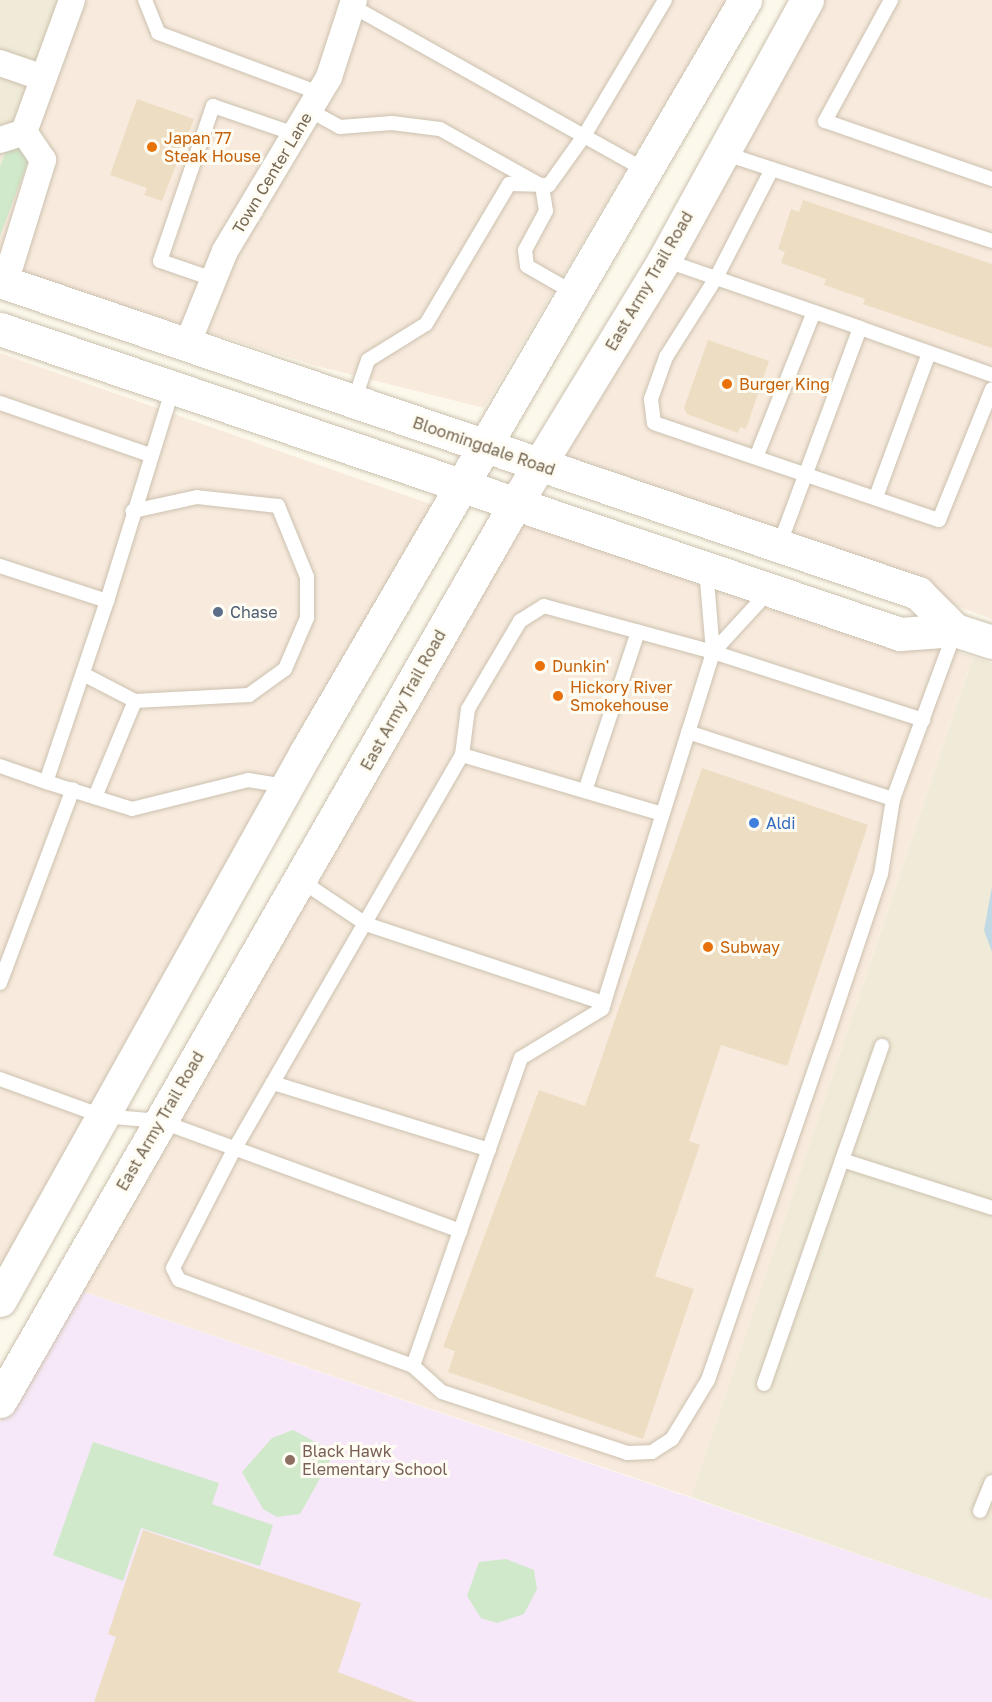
<!DOCTYPE html>
<style>
body{margin:0}
#map{position:relative;width:992px;height:1702px;overflow:hidden;background:#fcf9ec;font-family:"Golos Text",sans-serif}
div>[style]{position:absolute}
[style*='--x']{left:calc(var(--x)*1px);top:calc(var(--y)*1px);width:calc(var(--w)*1px);rotate:calc(var(--a)*1deg)}
.residential>*{inset:0;background:#f0ebd8}
.commercial>*{inset:0;background:#f8ebde}
.education>*{inset:0;background:#f6e8f8}
.green>*{inset:0;background:#d0e9ca}
.water>*{inset:0;background:#c1d8e5}
.building>*{inset:0;background:#edddc3}
.roads{filter:drop-shadow(0 0 2px #ccc1af) drop-shadow(0 0 2px #ccc1af)}
.service>*{height:14px;margin:-7px;padding:0 7px;transform-origin:7px;border-radius:7px;background:#fff}
.minor>*{height:26px;margin:-13px;padding:0 13px;transform-origin:13px;border-radius:13px;background:#fff}
.secondary>*{height:33px;margin:-16.5px;padding:0 16.5px;transform-origin:16.5px;border-radius:16.5px;background:#fff}
.dots>*{width:16px;height:16px;translate:-50% -50%;box-sizing:border-box;border:3px solid #fefcf3;border-radius:50%}
span{translate:-50% -50%;white-space:nowrap;text-align:center;line-height:1.15;-webkit-text-stroke:6px #fefcf3;paint-order:stroke}
.food-label{font-size:16px;color:#c56008}
.left{translate:0 -50%;text-align:left}
.street-label{font-size:16px;color:#766650}
.service-label{font-size:16px;color:#4e5e75}
.shop-label{font-size:16px;color:#366cbe}
.education-label{font-size:16px;color:#785e54}
</style>
<div id="map">
<div class="residential">
<div style="clip-path:polygon(0 0,85px 0,0 236px)"></div>
<div style="clip-path:polygon(973px 657px,992px 663px,992px 1600px,691px 1497px)"></div>
</div>
<div class="commercial">
<div style="clip-path:polygon(85px 0,727px 0,484px 408px,313px 365px,0 268px,0 236px)"></div>
<div style="clip-path:polygon(820px 0,992px 0,992px 619px,554px 459px)"></div>
<div style="clip-path:polygon(0 353px,433px 505px,0 1278px)"></div>
<div style="clip-path:polygon(526px 505px,973px 657px,691px 1497px,73px 1288px)"></div>
</div>
<div class="education">
<div style="clip-path:polygon(72px 1288px,992px 1600px,992px 1702px,0 1702px,0 1422px)"></div>
</div>
<div class="green">
<div style="clip-path:polygon(18px 148px,29px 159px,0 236px,0 167px,6px 152px)"></div>
<div style="clip-path:polygon(293px 1430px,332px 1451px,332px 1457px,300px 1514px,277px 1517px,263px 1509px,242px 1472px,272px 1438px)"></div>
<div style="clip-path:polygon(93px 1442px,219px 1483px,212px 1504px,273px 1525px,260px 1566px,141px 1528px,123px 1581px,53px 1555px)"></div>
<div style="clip-path:polygon(506px 1559px,534px 1570px,537px 1589px,524px 1614px,497px 1623px,481px 1618px,467px 1596px,479px 1562px)"></div>
</div>
<div class="water">
<div style="clip-path:polygon(992px 887px,992px 952px,984px 930px)"></div>
</div>
<div class="building">
<div style="clip-path:polygon(137px 99px,194px 119px,162px 201px,144px 195px,147px 188px,110px 175px)"></div>
<div style="clip-path:polygon(803px 200px,992px 264px,992px 348px,863px 304px,865px 299px,824px 285px,826px 279px,781px 263px,785px 252px,778px 249px,791px 209px,799px 212px)"></div>
<div style="clip-path:polygon(708px 340px,769px 361px,746px 429px,740px 427px,738px 433px,687px 414px,684px 408px)"></div>
<div style="clip-path:polygon(702px 768px,868px 825px,787px 1066px,721px 1045px,689px 1141px,700px 1145px,655px 1276px,694px 1289px,643px 1439px,448px 1372px,455px 1351px,443px 1347px,539px 1090px,585px 1106px)"></div>
<div style="clip-path:polygon(143px 1530px,361px 1603px,338px 1672px,416px 1702px,94px 1702px,116px 1637px,108px 1634px)"></div>
</div>
<div class="roads">
<div class="service">
<div style="--x:145;--y:0;--w:35;--a:68"></div>
<div style="--x:158;--y:33;--w:172;--a:20.4"></div>
<div style="--x:891;--y:0;--w:138;--a:118.6"></div>
<div style="--x:825;--y:121;--w:177;--a:19.2"></div>
<div style="--x:352;--y:6;--w:266;--a:29.3"></div>
<div style="--x:584;--y:136;--w:158;--a:-59.2"></div>
<div style="--x:309;--y:110;--w:35;--a:29"></div>
<div style="--x:340;--y:127;--w:52;--a:-4.4"></div>
<div style="--x:392;--y:123;--w:48;--a:7.1"></div>
<div style="--x:440;--y:129;--w:117;--a:29.2"></div>
<div style="--x:542;--y:186;--w:25;--a:81"></div>
<div style="--x:546;--y:211;--w:44;--a:118.3"></div>
<div style="--x:525;--y:250;--w:16;--a:83"></div>
<div style="--x:527;--y:266;--w:54;--a:29.9"></div>
<div style="--x:723;--y:153;--w:283;--a:18.1"></div>
<div style="--x:772;--y:169;--w:123;--a:117.2"></div>
<div style="--x:716;--y:278;--w:93;--a:122.3"></div>
<div style="--x:666;--y:357;--w:45;--a:109.7"></div>
<div style="--x:651;--y:399;--w:24;--a:83"></div>
<div style="--x:654;--y:423;--w:301;--a:18.8"></div>
<div style="--x:939;--y:520;--w:141;--a:-68"></div>
<div style="--x:664;--y:260;--w:207;--a:19.1"></div>
<div style="--x:860;--y:328;--w:233;--a:110.4"></div>
<div style="--x:213;--y:279;--w:56;--a:-161.2"></div>
<div style="--x:160;--y:261;--w:164;--a:-71.1"></div>
<div style="--x:213;--y:106;--w:87;--a:18.9"></div>
<div style="--x:860;--y:328;--w:140;--a:19.6"></div>
<div style="--x:354;--y:401;--w:43;--a:-71.1"></div>
<div style="--x:368;--y:360;--w:68;--a:-31.8"></div>
<div style="--x:426;--y:324;--w:163;--a:-59.3"></div>
<div style="--x:509;--y:184;--w:40;--a:1.4"></div>
<div style="--x:549;--y:185;--w:60;--a:-54.5"></div>
<div style="--x:584;--y:136;--w:70;--a:29.1"></div>
<div style="--x:0;--y:403;--w:159;--a:19.1"></div>
<div style="--x:757;--y:455;--w:154;--a:-68.3"></div>
<div style="--x:876;--y:497;--w:153;--a:-69.8"></div>
<div style="--x:0;--y:566;--w:113;--a:18.1"></div>
<div style="--x:107;--y:601;--w:191;--a:108.6"></div>
<div style="--x:46;--y:782;--w:90;--a:17.4"></div>
<div style="--x:132;--y:809;--w:120;--a:-14"></div>
<div style="--x:248;--y:780;--w:39;--a:9"></div>
<div style="--x:107;--y:601;--w:223;--a:-72.8"></div>
<div style="--x:713;--y:652;--w:84;--a:-47.4"></div>
<div style="--x:83;--y:674;--w:59;--a:27.4"></div>
<div style="--x:688;--y:732;--w:216;--a:18.1"></div>
<div style="--x:893;--y:799;--w:179;--a:-69.7"></div>
<div style="--x:462;--y:755;--w:46;--a:-82.6"></div>
<div style="--x:468;--y:709;--w:102;--a:-59.4"></div>
<div style="--x:520;--y:621;--w:28;--a:-32"></div>
<div style="--x:544;--y:606;--w:175;--a:15.2"></div>
<div style="--x:713;--y:652;--w:221;--a:17.9"></div>
<div style="--x:0;--y:766;--w:49;--a:19.2"></div>
<div style="--x:585;--y:791;--w:168;--a:-71.6"></div>
<div style="--x:95;--y:797;--w:104;--a:-67.4"></div>
<div style="--x:135;--y:701;--w:114;--a:-3"></div>
<div style="--x:249;--y:695;--w:44;--a:-35.8"></div>
<div style="--x:285;--y:669;--w:56;--a:-66.7"></div>
<div style="--x:307;--y:618;--w:41;--a:-90"></div>
<div style="--x:307;--y:577;--w:77;--a:-112.2"></div>
<div style="--x:278;--y:506;--w:81;--a:-173.7"></div>
<div style="--x:197;--y:497;--w:66;--a:167.7"></div>
<div style="--x:300;--y:880;--w:79;--a:33.7"></div>
<div style="--x:366;--y:924;--w:251;--a:18.4"></div>
<div style="--x:0;--y:983;--w:207;--a:-69.4"></div>
<div style="--x:0;--y:1079;--w:109;--a:19.9"></div>
<div style="--x:102;--y:1116;--w:58;--a:4.9"></div>
<div style="--x:160;--y:1121;--w:320;--a:20.1"></div>
<div style="--x:460;--y:1231;--w:183;--a:-70.6"></div>
<div style="--x:521;--y:1058;--w:95;--a:-31.2"></div>
<div style="--x:602;--y:1009;--w:374;--a:-72.7"></div>
<div style="--x:713;--y:652;--w:84;--a:-94.8"></div>
<div style="--x:273;--y:1083;--w:226;--a:17.2"></div>
<div style="--x:842;--y:1160;--w:121;--a:-70.7"></div>
<div style="--x:460;--y:1231;--w:143;--a:109.2"></div>
<div style="--x:413;--y:1366;--w:249;--a:-159.8"></div>
<div style="--x:179;--y:1280;--w:13;--a:-117"></div>
<div style="--x:173;--y:1268;--w:135;--a:-62.7"></div>
<div style="--x:235;--y:1148;--w:454;--a:-60"></div>
<div style="--x:462;--y:755;--w:209;--a:16.4"></div>
<div style="--x:413;--y:1366;--w:39;--a:42"></div>
<div style="--x:442;--y:1392;--w:195;--a:18.2"></div>
<div style="--x:627;--y:1453;--w:25;--a:-2"></div>
<div style="--x:652;--y:1452;--w:24;--a:-33"></div>
<div style="--x:672;--y:1439;--w:69;--a:-58.6"></div>
<div style="--x:708;--y:1380;--w:355;--a:-71"></div>
<div style="--x:824;--y:1044;--w:179;--a:-71.5"></div>
<div style="--x:881;--y:874;--w:76;--a:-80.9"></div>
<div style="--x:764;--y:1384;--w:237;--a:-70.8"></div>
<div style="--x:842;--y:1160;--w:157;--a:17.7"></div>
<div style="--x:980;--y:1511;--w:31;--a:-68"></div>
</div>
<div class="minor">
<div style="--x:0;--y:63;--w:43;--a:18.9"></div>
<div style="--x:24;--y:132;--w:140;--a:-70"></div>
<div style="--x:0;--y:140;--w:25;--a:-18"></div>
<div style="--x:5;--y:283;--w:129;--a:-72.8"></div>
<div style="--x:43;--y:160;--w:34;--a:-124"></div>
<div style="--x:187;--y:345;--w:101;--a:-68"></div>
<div style="--x:225;--y:251;--w:203;--a:-59.1"></div>
<div style="--x:329;--y:77;--w:81;--a:-72"></div>
</div>
<div class="secondary">
<div style="--x:0;--y:281;--w:970;--a:18.77"></div>
<div style="--x:918;--y:593;--w:52;--a:45"></div>
<div style="--x:0;--y:329;--w:950;--a:18.72"></div>
<div style="--x:900;--y:634;--w:55;--a:-4.2"></div>
<div style="--x:955;--y:630;--w:39;--a:18"></div>
<div style="--x:0;--y:1300;--w:628;--a:-60.82"></div>
<div style="--x:306;--y:752;--w:871;--a:-59.72"></div>
<div style="--x:0;--y:1401;--w:1032;--a:-60.13"></div>
<div style="--x:514;--y:506;--w:288;--a:-58.6"></div>
<div style="--x:664;--y:260;--w:297;--a:-61.2"></div>
</div>
</div>
<div class="dots">
<div style="left:152px;top:147px;background:#e8710a"></div>
<div style="left:727px;top:384px;background:#e8710a"></div>
<div style="left:218px;top:612px;background:#5c6f8a"></div>
<div style="left:540px;top:666px;background:#e8710a"></div>
<div style="left:558px;top:696px;background:#e8710a"></div>
<div style="left:754px;top:823px;background:#3f7fe0"></div>
<div style="left:708px;top:947px;background:#e8710a"></div>
<div style="left:290px;top:1460px;background:#8d6e63"></div>
</div>
<div class="food-label">
<span class="left" style="left:164px;top:147px">Japan 77<br>Steak House</span>
<span class="left" style="left:739px;top:384px">Burger King</span>
<span class="left" style="left:552px;top:666px">Dunkin'</span>
<span class="left" style="left:570px;top:696px">Hickory River<br>Smokehouse</span>
<span class="left" style="left:720px;top:947px">Subway</span>
</div>
<div class="street-label">
<span style="left:272px;top:173px;rotate:-59deg">Town Center Lane</span>
<span style="left:649px;top:281px;rotate:-60deg">East Army Trail Road</span>
<span style="left:484px;top:446px;rotate:19deg">Bloomingdale Road</span>
<span style="left:403px;top:700px;rotate:-61deg">East Army Trail Road</span>
<span style="left:160px;top:1121px;rotate:-60deg">East Army Trail Road</span>
</div>
<div class="service-label">
<span class="left" style="left:230px;top:612px">Chase</span>
</div>
<div class="shop-label">
<span class="left" style="left:766px;top:823px">Aldi</span>
</div>
<div class="education-label">
<span class="left" style="left:302px;top:1460px">Black Hawk<br>Elementary School</span>
</div>
</div>
